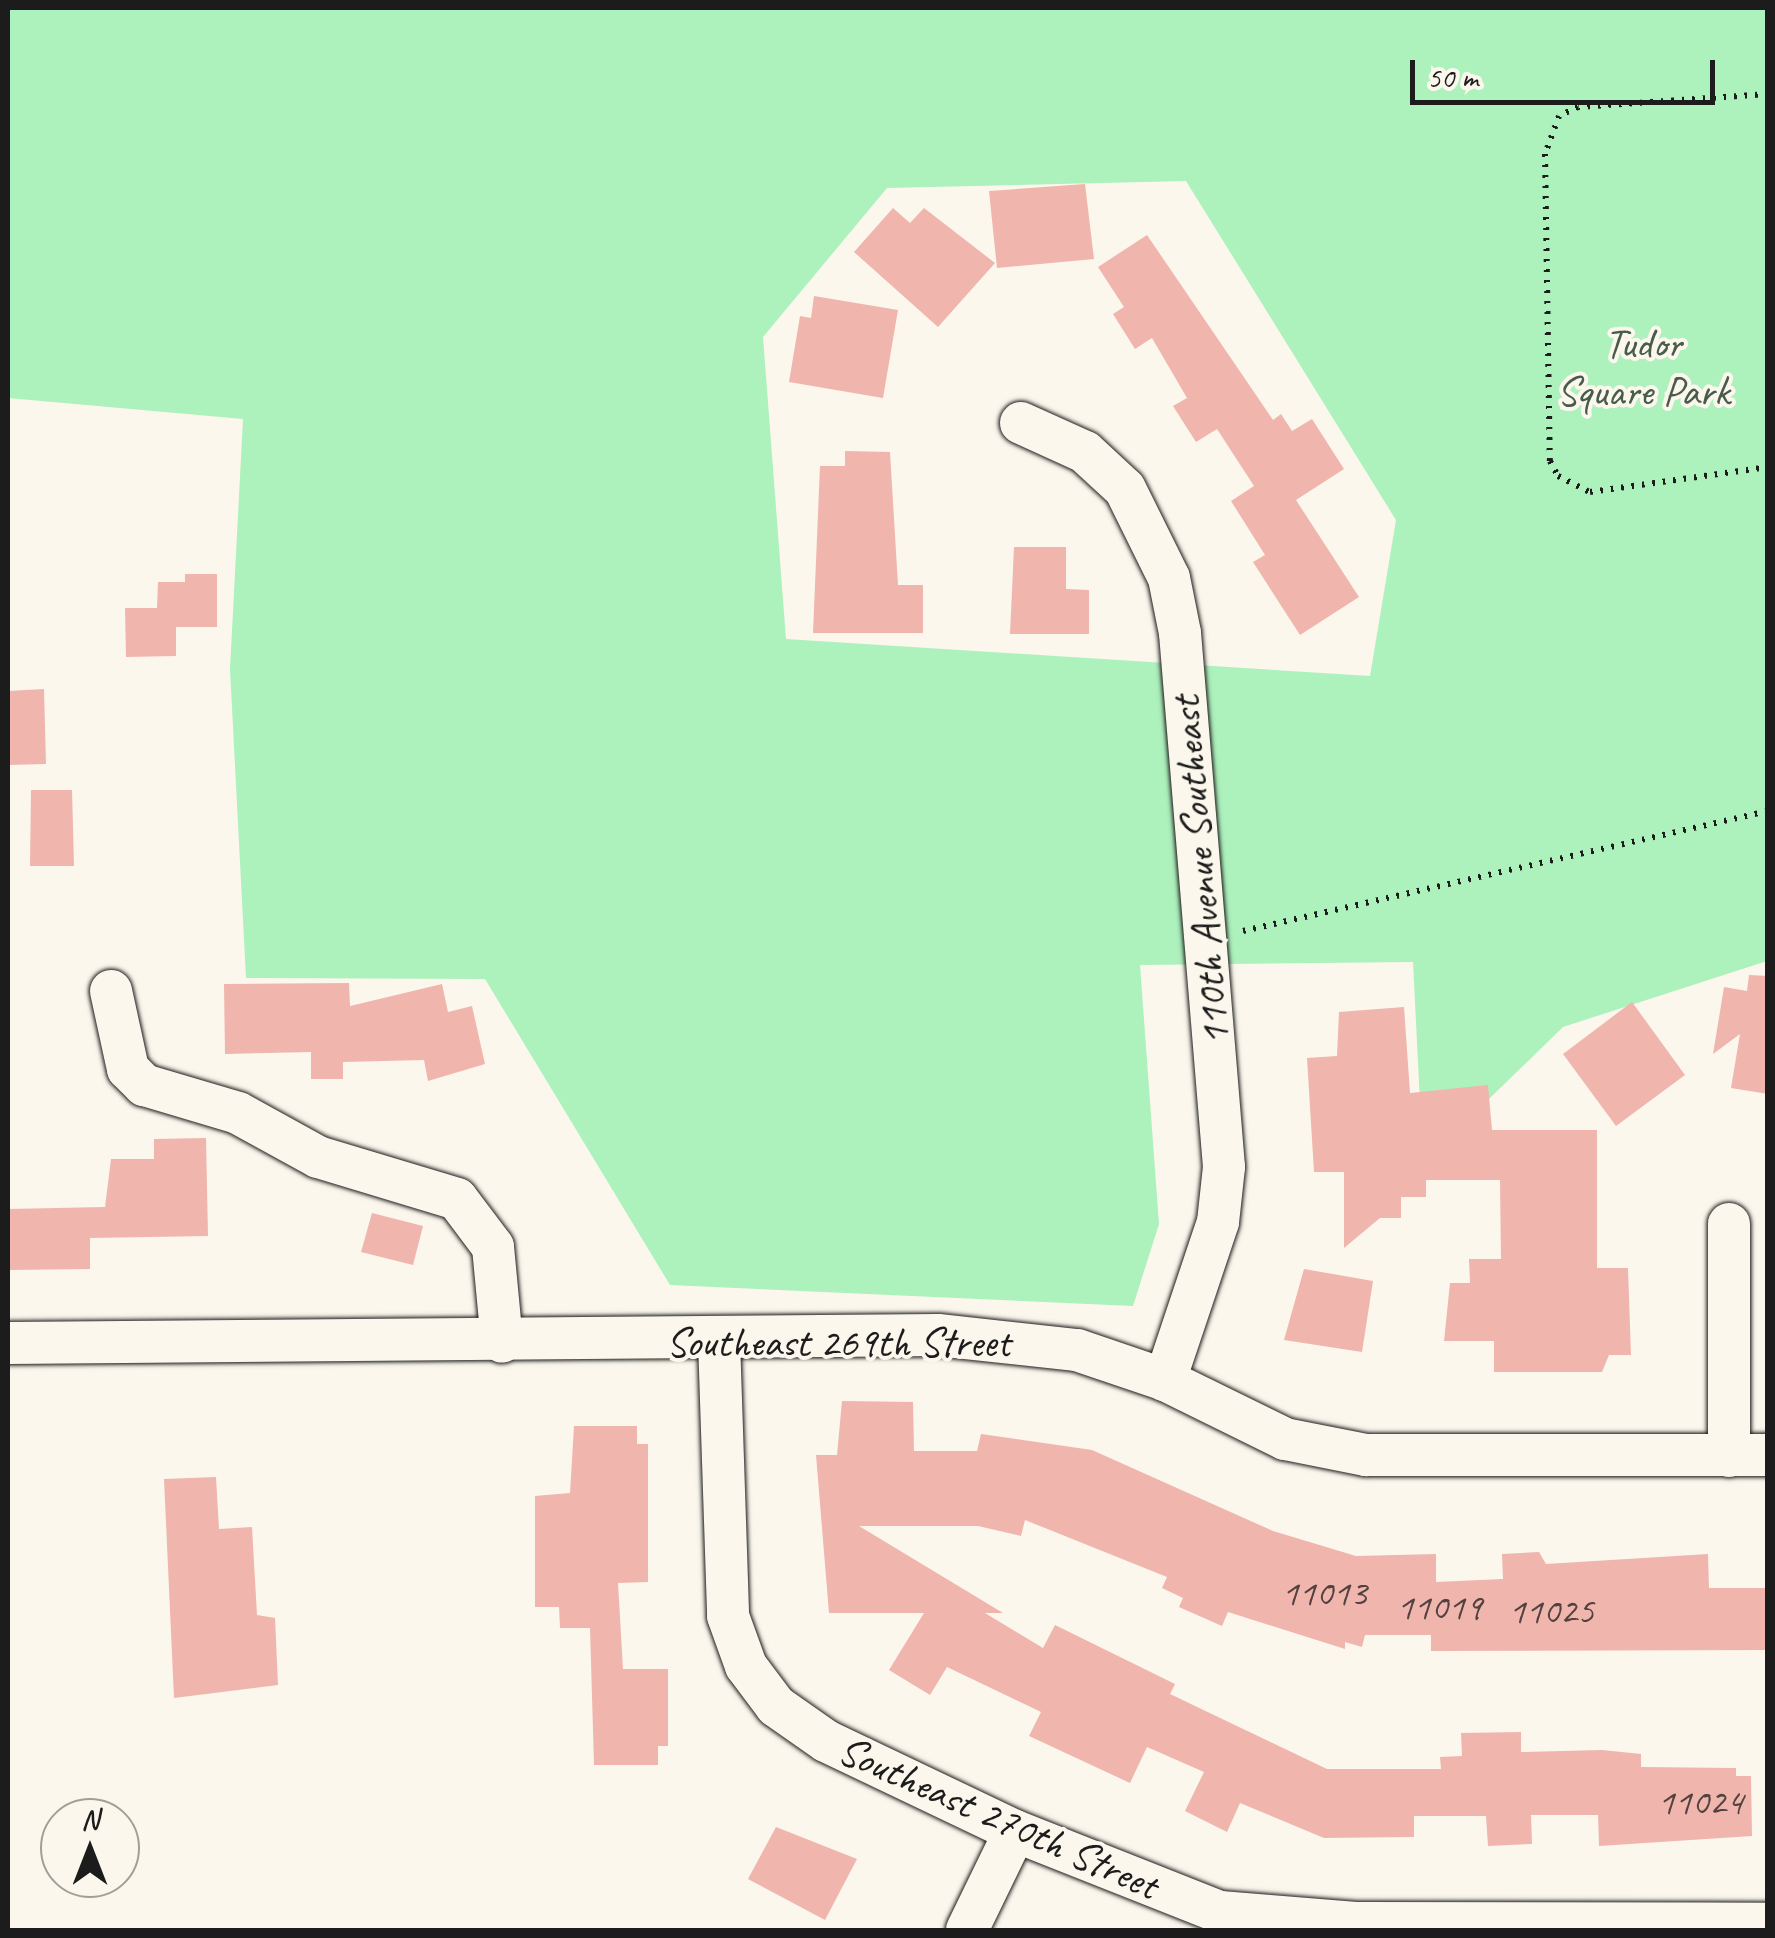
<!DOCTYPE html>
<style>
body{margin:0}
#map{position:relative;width:1775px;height:1938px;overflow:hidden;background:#fbf7ec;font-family:Caveat,sans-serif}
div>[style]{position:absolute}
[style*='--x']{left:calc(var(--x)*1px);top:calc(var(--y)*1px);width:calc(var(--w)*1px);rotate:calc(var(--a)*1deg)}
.green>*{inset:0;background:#adf1bc}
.building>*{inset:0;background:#f0b5ad}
.path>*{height:6px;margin-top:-3px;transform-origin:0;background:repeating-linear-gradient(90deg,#1c1c1c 0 2.5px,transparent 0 10.5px)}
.roads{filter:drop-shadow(0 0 2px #1c1c1c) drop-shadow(0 0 2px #1c1c1c)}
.minor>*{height:42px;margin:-21px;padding:0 21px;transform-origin:21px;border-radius:21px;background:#fbf7ec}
span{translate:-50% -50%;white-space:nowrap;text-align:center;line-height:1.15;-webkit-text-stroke:8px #fbf7ec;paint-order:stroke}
.number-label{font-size:38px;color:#514240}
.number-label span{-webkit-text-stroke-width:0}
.park-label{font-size:42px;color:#485c4c}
.street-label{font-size:42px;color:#1c1c1c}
.frame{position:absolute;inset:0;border:10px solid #1c1c1c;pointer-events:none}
.north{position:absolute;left:40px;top:1798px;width:100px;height:100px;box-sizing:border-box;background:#fbf7ec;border:2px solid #a29f99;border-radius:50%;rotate:0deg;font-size:28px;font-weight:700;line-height:40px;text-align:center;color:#1c1c1c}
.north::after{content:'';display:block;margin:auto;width:35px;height:45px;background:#1c1c1c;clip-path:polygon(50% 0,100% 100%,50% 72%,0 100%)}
.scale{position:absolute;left:1410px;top:60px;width:305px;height:45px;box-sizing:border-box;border:5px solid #1c1c1c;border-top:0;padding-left:12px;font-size:30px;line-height:35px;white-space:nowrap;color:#1c1c1c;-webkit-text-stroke:8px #fbf7ec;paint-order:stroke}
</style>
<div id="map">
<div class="green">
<div style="clip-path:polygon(evenodd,8px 8px,1767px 8px,1767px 961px,1563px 1027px,1423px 1163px,1413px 962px,1140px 965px,1159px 1224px,1133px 1306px,670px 1285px,485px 979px,246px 978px,230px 669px,243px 419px,8px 398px,8px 8px,1186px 181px,1396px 520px,1370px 676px,786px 639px,763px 337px,887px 188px,1186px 181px)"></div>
</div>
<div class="building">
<div style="clip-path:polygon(1085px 184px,1094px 259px,997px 268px,989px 191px)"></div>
<div style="clip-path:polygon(893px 208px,910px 223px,924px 208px,995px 263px,938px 327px,854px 252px)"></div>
<div style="clip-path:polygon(1147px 235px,1273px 420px,1281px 414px,1292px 431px,1312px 419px,1344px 469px,1296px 500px,1359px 597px,1300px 635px,1253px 562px,1265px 555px,1231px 501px,1254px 486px,1217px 429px,1196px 442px,1173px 406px,1187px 398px,1152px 338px,1135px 349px,1113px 314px,1124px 307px,1098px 267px)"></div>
<div style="clip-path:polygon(814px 296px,898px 310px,883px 398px,789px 382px,800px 316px,811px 318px)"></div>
<div style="clip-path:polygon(845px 451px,890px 452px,898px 585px,923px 585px,923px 633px,813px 633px,820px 466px,845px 466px)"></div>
<div style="clip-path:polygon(1014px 547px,1066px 547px,1066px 589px,1089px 590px,1089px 634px,1010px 634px)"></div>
<div style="clip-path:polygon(185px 574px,217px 574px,217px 627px,176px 627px,176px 656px,126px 657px,125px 608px,157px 608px,158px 582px,185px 582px)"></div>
<div style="clip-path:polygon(44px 689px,46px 764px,8px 765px,8px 691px)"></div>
<div style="clip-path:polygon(31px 790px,72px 790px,74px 866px,30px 866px)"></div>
<div style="clip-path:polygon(1749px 975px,1768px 976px,1768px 1094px,1731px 1088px,1740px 1034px,1713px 1054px,1724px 987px,1747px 991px)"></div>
<div style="clip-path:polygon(349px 983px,350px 1006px,442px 984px,448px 1012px,472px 1006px,485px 1064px,428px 1081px,424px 1060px,343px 1062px,343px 1079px,311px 1079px,311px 1052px,225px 1054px,224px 984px)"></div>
<div style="clip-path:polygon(1632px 1002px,1685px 1075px,1616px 1126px,1563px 1054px)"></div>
<div style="clip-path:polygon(1404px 1007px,1410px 1093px,1488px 1085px,1492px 1130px,1597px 1130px,1597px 1268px,1628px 1268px,1631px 1355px,1609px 1355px,1602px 1372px,1494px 1372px,1494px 1341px,1444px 1341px,1450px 1283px,1470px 1283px,1469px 1259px,1501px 1259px,1500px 1180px,1426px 1180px,1426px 1197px,1401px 1197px,1401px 1218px,1380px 1218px,1344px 1248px,1344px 1172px,1314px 1172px,1307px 1058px,1337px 1056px,1339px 1012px)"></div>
<div style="clip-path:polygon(206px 1138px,208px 1236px,90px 1238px,90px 1269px,8px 1270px,8px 1209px,105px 1207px,111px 1159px,154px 1159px,154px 1139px)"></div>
<div style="clip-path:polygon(372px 1213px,423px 1226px,413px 1265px,361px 1252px)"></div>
<div style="clip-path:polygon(1304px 1269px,1373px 1281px,1362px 1352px,1284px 1340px)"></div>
<div style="clip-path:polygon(842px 1401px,913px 1402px,914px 1451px,977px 1451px,981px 1434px,1092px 1450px,1273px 1531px,1356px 1556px,1436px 1554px,1436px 1582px,1503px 1579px,1502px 1554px,1539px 1552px,1546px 1564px,1708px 1554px,1709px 1588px,1768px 1588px,1768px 1650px,1431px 1651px,1431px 1635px,1365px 1635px,1362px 1647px,1345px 1642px,1345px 1649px,1228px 1612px,1222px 1626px,1179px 1607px,1183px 1598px,1162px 1588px,1167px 1577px,1025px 1520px,1021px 1536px,978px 1526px,859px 1526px,1003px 1613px,985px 1613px,1043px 1648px,1055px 1625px,1175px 1684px,1170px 1694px,1327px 1769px,1441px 1769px,1440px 1757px,1462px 1756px,1461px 1733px,1521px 1732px,1521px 1752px,1602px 1750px,1641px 1754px,1641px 1767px,1736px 1768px,1736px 1776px,1751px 1776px,1752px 1836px,1599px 1846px,1598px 1815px,1531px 1815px,1532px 1844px,1488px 1846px,1486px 1816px,1414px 1816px,1414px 1837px,1324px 1838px,1240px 1803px,1227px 1832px,1185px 1811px,1204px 1772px,1147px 1747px,1130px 1783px,1029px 1736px,1041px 1712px,947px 1667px,930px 1695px,889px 1670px,924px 1613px,829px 1613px,816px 1455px,837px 1455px)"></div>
<div style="clip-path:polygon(574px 1426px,637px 1426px,637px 1444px,648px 1444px,648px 1582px,618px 1583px,623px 1669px,668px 1669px,668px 1746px,658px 1746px,658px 1765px,594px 1765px,590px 1628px,560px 1628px,559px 1607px,535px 1607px,535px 1496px,570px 1493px)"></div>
<div style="clip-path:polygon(216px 1477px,219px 1529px,252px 1527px,257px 1615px,275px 1618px,278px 1685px,174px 1698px,164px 1479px)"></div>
<div style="clip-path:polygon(776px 1827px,857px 1859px,825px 1920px,748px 1879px)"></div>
</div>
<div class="path">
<div style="--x:1768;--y:94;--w:190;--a:176.1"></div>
<div style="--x:1578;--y:107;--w:21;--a:155"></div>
<div style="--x:1559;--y:116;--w:40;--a:110.2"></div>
<div style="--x:1545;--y:154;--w:307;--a:89.1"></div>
<div style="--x:1550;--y:461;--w:17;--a:62"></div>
<div style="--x:1558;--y:476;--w:36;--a:27"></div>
<div style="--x:1590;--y:492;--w:180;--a:-8"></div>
<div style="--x:1243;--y:931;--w:539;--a:-12.88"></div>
</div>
<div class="roads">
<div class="minor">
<div style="--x:1021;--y:423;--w:70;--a:24.4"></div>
<div style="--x:1085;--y:452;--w:54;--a:42.8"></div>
<div style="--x:1125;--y:489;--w:99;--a:63.7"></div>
<div style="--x:1169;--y:578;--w:56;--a:78.7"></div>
<div style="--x:1180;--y:633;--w:536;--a:85.29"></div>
<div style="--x:1224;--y:1167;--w:55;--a:96.2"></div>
<div style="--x:1218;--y:1222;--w:167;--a:108.5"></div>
<div style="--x:111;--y:991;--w:80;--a:77.7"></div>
<div style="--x:128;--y:1069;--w:23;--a:45"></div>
<div style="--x:144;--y:1085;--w:98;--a:16.6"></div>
<div style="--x:238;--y:1113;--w:91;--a:28.8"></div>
<div style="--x:318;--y:1157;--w:145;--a:16.8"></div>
<div style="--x:457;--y:1199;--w:60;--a:53.1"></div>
<div style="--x:493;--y:1247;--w:95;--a:84.6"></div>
<div style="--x:1729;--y:1224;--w:232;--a:90"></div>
<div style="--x:719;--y:1340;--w:276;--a:88.1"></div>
<div style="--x:728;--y:1616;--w:53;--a:70.2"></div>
<div style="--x:746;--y:1666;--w:50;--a:53.1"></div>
<div style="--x:776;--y:1706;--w:61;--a:35"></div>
<div style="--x:826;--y:1741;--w:209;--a:25.5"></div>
<div style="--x:1015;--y:1831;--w:220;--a:21.6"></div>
<div style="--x:1220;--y:1912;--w:136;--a:4.6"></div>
<div style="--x:1356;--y:1923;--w:412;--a:0.1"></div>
<div style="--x:8;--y:1343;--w:930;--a:-0.49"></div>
<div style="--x:938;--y:1335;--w:140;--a:6.2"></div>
<div style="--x:1077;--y:1350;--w:93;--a:18.8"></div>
<div style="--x:1165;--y:1380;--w:134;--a:26.2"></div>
<div style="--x:1285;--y:1439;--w:83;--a:11.2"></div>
<div style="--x:1366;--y:1455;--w:402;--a:0"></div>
<div style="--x:967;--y:1930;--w:110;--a:-64.1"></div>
</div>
</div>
<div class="number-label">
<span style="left:1324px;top:1593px">11013</span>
<span style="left:1439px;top:1607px">11019</span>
<span style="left:1551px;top:1611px">11025</span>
<span style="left:1700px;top:1802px">11024</span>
</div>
<div class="park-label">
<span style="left:1643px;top:368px">Tudor<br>Square Park</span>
</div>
<div class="street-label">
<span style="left:1201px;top:871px;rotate:-95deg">110th Avenue Southeast</span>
<span style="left:838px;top:1343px">Southeast 269th Street</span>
<span style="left:998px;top:1818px;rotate:24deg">Southeast 270th Street</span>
</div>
<div class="frame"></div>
<div class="north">N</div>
<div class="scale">50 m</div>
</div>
